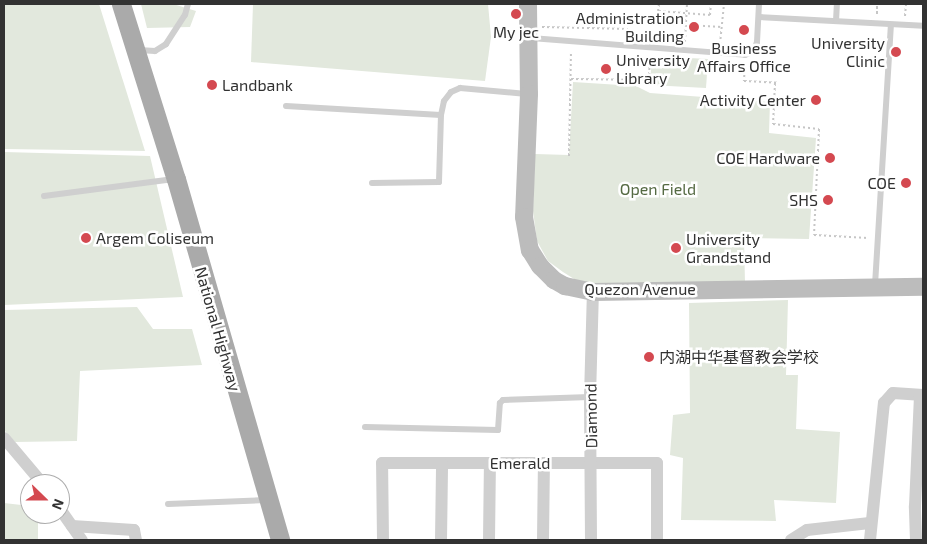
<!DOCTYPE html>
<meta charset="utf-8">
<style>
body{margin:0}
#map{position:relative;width:927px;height:544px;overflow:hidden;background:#fff;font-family:"Exo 2","Noto Sans SC",sans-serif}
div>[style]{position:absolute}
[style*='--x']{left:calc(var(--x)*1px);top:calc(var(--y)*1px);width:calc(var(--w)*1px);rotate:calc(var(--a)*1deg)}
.green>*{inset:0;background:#e2e8dd}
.path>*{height:2px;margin-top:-1px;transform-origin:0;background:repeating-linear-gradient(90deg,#c6c6c6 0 2.5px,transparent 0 5px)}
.lane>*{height:6px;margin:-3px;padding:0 3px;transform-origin:3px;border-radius:3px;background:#cfcfcf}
.street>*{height:12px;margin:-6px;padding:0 6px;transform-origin:6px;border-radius:6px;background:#cfcfcf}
.secondary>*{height:18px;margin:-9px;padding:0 9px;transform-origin:9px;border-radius:9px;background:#bcbcbc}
.primary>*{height:19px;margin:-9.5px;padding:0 9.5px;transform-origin:9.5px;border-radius:9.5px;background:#aaa}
.dots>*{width:14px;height:14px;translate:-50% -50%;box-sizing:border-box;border:2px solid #fff;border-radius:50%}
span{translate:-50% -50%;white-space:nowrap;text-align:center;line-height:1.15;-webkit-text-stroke:5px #fff;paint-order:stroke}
.poi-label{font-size:16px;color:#323232}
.right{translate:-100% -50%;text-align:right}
.left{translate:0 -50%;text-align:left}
.park-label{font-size:16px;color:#556a43}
.street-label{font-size:16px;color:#323232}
.frame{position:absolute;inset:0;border:5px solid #323232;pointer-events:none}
.north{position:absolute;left:20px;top:474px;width:50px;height:50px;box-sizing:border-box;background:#fff;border:1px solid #adadad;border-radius:50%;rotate:112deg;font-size:14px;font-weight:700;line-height:20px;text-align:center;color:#323232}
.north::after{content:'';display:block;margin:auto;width:18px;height:22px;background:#d44950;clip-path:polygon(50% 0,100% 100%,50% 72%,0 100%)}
</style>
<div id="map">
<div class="green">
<div style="clip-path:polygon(4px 4px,99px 4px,145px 151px,4px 149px)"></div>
<div style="clip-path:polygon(141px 4px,173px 4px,196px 11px,190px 27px,147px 28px)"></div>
<div style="clip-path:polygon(253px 4px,488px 4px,491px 37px,485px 81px,251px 62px)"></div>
<div style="clip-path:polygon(652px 56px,708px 59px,706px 88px,650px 85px)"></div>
<div style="clip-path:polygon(573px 82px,636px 86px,650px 93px,770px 102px,769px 133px,816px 138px,809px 239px,744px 238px,745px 283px,600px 285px,579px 282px,563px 272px,548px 261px,537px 241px,533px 211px,535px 154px,569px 155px)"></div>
<div style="clip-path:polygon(4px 152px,150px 156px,183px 297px,4px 305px)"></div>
<div style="clip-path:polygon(788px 300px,786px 375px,798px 375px,796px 429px,840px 432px,836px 503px,774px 500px,776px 521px,681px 520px,683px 458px,670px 455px,673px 415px,690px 413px,689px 303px)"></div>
<div style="clip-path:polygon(137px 307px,153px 329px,192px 329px,202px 365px,80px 371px,77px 441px,15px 442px,4px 430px,4px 310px)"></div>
<div style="clip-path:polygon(4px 503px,30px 506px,30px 514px,38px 514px,38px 540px,4px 540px)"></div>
</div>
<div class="path">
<div style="--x:659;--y:4;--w:7;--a:98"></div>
<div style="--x:658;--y:11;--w:52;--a:4.4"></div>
<div style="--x:710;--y:15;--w:11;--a:-85"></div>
<div style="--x:877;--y:14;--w:10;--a:-90"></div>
<div style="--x:905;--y:16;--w:12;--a:-85"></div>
<div style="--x:653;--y:23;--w:69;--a:3.3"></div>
<div style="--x:542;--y:27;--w:86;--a:1.3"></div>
<div style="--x:628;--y:29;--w:6;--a:81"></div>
<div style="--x:629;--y:35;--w:24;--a:0"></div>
<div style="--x:685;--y:42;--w:38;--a:-87"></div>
<div style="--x:720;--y:44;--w:40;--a:-84.3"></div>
<div style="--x:745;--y:65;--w:16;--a:94"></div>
<div style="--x:744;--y:81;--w:35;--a:3"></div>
<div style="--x:571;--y:79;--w:78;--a:0.7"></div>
<div style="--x:649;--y:80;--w:24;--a:-88"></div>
<div style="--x:775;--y:83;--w:41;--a:92.8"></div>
<div style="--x:773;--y:124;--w:46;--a:6.2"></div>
<div style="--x:819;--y:129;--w:106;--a:92.7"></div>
<div style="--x:814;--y:235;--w:54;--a:3.2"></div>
<div style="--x:569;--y:156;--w:105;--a:-88.9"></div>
</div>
<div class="lane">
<div style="--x:759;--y:17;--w:164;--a:3.1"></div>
<div style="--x:836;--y:21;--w:17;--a:-87"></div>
<div style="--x:531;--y:38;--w:215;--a:4.5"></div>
<div style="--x:745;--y:55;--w:10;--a:-24"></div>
<div style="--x:754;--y:51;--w:9;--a:-72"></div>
<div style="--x:757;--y:42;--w:38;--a:-87"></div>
<div style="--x:139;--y:50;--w:16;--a:4"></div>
<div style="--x:155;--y:51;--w:13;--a:-32"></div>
<div style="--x:166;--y:44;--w:35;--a:-57"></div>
<div style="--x:185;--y:15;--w:11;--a:-75"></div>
<div style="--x:286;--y:106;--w:155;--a:3.3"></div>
<div style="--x:441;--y:115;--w:14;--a:-78"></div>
<div style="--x:444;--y:101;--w:11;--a:-52"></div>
<div style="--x:451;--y:92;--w:10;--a:-24"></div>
<div style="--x:460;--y:88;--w:67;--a:5.1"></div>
<div style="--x:372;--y:183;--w:67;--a:-0.9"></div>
<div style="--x:439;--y:182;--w:67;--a:-88.3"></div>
<div style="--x:44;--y:196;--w:131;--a:-7.5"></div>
<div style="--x:875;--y:285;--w:260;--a:-86.5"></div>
<div style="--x:365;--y:427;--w:133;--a:1.3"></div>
<div style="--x:498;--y:430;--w:27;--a:-86"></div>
<div style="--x:500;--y:403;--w:4;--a:-45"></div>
<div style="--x:503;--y:400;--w:87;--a:-2"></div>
<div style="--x:168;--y:504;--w:98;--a:-2.3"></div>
</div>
<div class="street">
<div style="--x:4;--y:438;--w:60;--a:49.7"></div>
<div style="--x:60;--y:509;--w:38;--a:55"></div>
<div style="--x:72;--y:526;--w:62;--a:3.7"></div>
<div style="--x:134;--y:530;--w:10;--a:79"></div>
<div style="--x:383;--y:540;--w:77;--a:-90.7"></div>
<div style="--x:382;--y:463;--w:275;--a:0"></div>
<div style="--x:657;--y:463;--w:77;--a:90"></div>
<div style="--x:441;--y:540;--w:76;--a:-89.2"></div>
<div style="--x:489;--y:540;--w:77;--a:-89.3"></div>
<div style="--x:543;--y:540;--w:77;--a:-89.3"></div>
<div style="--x:591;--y:540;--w:143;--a:-90.4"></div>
<div style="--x:590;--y:397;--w:105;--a:-88.4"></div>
<div style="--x:791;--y:540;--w:19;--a:-32"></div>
<div style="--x:807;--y:530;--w:63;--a:-6.3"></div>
<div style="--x:870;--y:540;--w:138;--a:-84.2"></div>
<div style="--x:884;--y:403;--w:13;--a:-48"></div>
<div style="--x:893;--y:393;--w:30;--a:4"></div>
<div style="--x:916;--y:540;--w:34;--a:-92"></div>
<div style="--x:915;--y:506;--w:111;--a:-87.4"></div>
</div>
<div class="secondary">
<div style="--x:528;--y:4;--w:90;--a:89.4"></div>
<div style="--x:529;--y:94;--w:123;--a:92.3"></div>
<div style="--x:524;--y:217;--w:34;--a:80"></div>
<div style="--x:530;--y:250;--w:19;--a:58"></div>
<div style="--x:540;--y:266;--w:20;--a:45"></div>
<div style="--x:554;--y:280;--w:13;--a:29"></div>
<div style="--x:565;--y:286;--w:29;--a:12"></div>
<div style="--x:593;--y:292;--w:330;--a:-0.9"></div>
</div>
<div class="primary">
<div style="--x:121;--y:4;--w:183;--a:72.6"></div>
<div style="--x:176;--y:179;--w:376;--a:73.9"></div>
</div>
<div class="dots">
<div style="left:516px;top:14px;background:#d44950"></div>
<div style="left:694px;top:27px;background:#d44950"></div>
<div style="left:744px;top:30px;background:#d44950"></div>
<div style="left:896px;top:52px;background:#d44950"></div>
<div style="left:606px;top:69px;background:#d44950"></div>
<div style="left:212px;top:85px;background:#d44950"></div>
<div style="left:816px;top:100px;background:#d44950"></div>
<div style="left:830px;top:158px;background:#d44950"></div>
<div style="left:906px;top:183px;background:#d44950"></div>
<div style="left:828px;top:200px;background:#d44950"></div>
<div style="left:86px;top:238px;background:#d44950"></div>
<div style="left:676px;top:248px;background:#d44950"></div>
<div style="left:649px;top:357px;background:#d44950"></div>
</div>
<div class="poi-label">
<span class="right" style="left:684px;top:27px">Administration<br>Building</span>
<span style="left:516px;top:32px">My jec</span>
<span class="right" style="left:885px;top:52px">University<br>Clinic</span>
<span style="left:744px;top:57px">Business<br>Affairs Office</span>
<span class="left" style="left:616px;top:69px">University<br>Library</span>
<span class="left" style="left:222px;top:85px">Landbank</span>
<span class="right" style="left:806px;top:100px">Activity Center</span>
<span class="right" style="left:820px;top:158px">COE Hardware</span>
<span class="right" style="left:896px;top:183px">COE</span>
<span class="right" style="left:818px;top:200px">SHS</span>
<span class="left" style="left:96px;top:238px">Argem Coliseum</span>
<span class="left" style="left:686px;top:248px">University<br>Grandstand</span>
<span class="left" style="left:659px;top:357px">内湖中华基督教会学校</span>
</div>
<div class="park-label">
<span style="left:658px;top:189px">Open Field</span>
</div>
<div class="street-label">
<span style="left:640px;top:289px">Quezon Avenue</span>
<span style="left:218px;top:329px;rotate:74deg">National Highway</span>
<span style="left:591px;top:416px;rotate:-91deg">Diamond</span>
<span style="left:520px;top:463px">Emerald</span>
</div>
<div class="frame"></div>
<div class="north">N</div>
</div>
